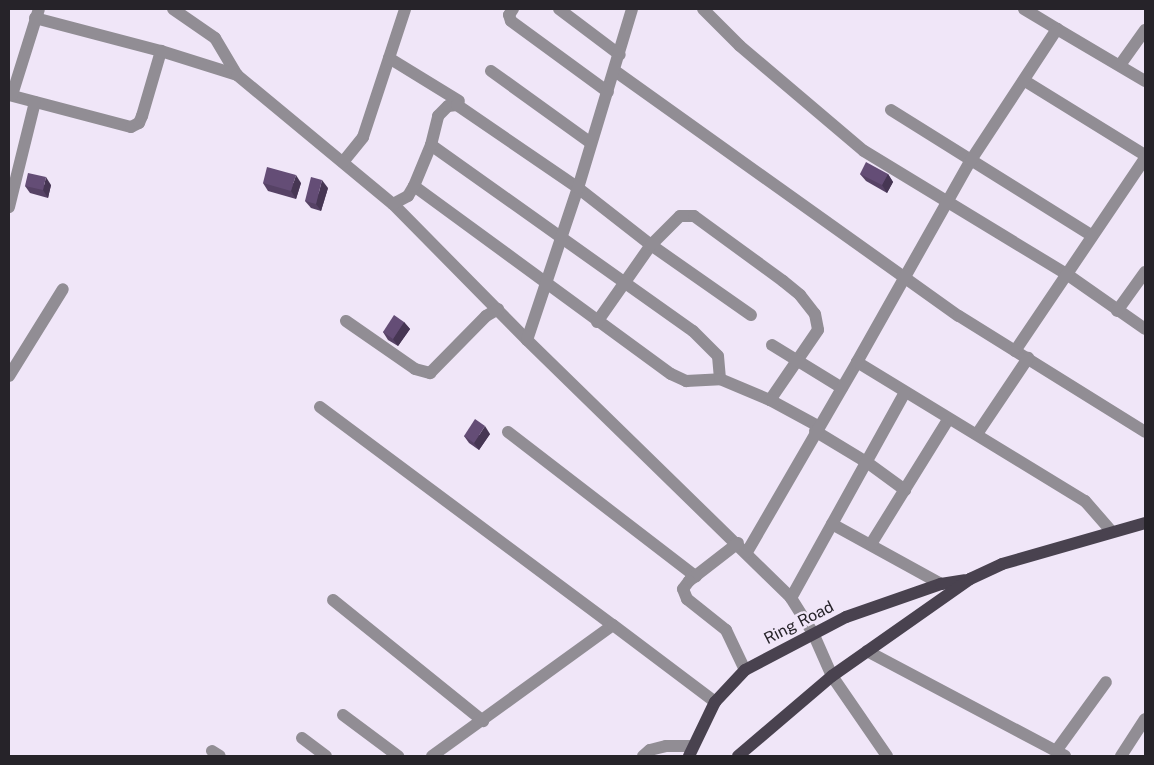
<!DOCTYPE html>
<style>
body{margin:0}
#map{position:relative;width:1154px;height:765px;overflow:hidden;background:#f0e6f8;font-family:"Public Sans",sans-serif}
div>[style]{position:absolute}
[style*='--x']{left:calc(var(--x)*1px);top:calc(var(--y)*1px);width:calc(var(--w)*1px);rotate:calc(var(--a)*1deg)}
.minor>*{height:12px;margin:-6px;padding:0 6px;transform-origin:6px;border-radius:6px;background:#918d94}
.major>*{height:12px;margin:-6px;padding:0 6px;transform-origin:6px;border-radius:6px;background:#49424f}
.wall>*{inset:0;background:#564265}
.shaded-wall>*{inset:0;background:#463653}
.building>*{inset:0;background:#644d76}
span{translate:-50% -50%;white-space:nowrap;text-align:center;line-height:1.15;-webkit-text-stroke:5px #f0e6f8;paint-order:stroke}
.street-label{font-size:16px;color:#262329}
.frame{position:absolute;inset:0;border:10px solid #262329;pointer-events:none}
</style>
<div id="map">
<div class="minor">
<div style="--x:173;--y:9;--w:51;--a:34.6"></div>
<div style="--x:215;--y:38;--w:43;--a:59.3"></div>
<div style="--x:513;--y:9;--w:7;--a:124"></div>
<div style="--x:509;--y:15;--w:6;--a:72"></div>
<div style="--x:511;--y:21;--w:120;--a:36.2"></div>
<div style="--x:559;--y:9;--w:76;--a:37"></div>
<div style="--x:703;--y:9;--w:52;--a:45"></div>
<div style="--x:740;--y:46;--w:162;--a:40.3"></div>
<div style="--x:864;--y:151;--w:239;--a:31.3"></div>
<div style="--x:1068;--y:275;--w:94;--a:35"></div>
<div style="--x:1024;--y:9;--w:39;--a:31"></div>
<div style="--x:35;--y:18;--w:130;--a:14.7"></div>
<div style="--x:389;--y:58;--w:82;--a:31.6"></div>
<div style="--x:1120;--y:65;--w:43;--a:-54.5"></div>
<div style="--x:491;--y:71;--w:123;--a:35.8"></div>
<div style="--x:615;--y:71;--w:422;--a:35.5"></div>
<div style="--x:959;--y:316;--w:219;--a:31.9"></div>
<div style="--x:1025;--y:81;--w:141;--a:31.7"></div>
<div style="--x:9;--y:95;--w:126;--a:14.7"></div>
<div style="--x:131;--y:127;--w:9;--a:-27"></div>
<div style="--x:139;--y:123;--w:8;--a:-67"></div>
<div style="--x:142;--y:116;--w:68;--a:-73.7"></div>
<div style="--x:161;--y:51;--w:80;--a:17.5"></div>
<div style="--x:237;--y:75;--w:202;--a:39.6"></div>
<div style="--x:393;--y:204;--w:191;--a:45.4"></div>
<div style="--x:527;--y:340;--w:369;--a:44.3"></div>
<div style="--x:791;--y:598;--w:41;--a:57.8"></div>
<div style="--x:813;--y:633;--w:47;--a:66.2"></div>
<div style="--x:832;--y:676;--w:97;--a:55.5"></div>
<div style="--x:12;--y:95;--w:90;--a:-72.6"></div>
<div style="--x:891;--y:110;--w:236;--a:32"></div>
<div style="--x:431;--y:145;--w:321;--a:35.4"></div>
<div style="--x:693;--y:331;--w:35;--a:45"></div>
<div style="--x:718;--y:356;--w:23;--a:85"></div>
<div style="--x:343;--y:162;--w:32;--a:-51"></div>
<div style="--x:363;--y:137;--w:135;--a:-71.8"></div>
<div style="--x:414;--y:186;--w:318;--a:36.2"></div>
<div style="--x:671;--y:374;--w:17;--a:25"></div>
<div style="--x:686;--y:381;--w:34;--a:-3"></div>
<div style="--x:720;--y:379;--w:54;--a:22.8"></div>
<div style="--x:393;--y:204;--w:17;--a:-28"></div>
<div style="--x:408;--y:196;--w:12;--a:-59"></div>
<div style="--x:414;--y:186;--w:44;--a:-67.5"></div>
<div style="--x:431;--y:145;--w:30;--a:-76"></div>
<div style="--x:438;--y:116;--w:14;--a:-45"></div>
<div style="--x:448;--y:106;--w:9;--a:-6"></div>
<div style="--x:457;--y:105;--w:147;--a:34.4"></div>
<div style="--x:578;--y:188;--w:93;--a:38"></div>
<div style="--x:651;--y:245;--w:122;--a:35"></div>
<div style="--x:9;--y:207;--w:108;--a:-76.1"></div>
<div style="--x:1117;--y:311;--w:48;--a:-54.3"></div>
<div style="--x:346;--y:321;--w:84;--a:34.8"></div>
<div style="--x:415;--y:369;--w:16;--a:15"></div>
<div style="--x:430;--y:373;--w:80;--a:-45.5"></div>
<div style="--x:486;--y:316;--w:14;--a:-30"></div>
<div style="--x:597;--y:322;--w:94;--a:-55"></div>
<div style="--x:651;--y:245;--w:41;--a:-45"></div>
<div style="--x:680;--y:216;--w:14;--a:0"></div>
<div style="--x:694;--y:216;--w:110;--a:36.1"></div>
<div style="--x:783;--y:281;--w:22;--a:39"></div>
<div style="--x:800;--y:295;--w:24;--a:52"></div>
<div style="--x:815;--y:314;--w:16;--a:79"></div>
<div style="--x:818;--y:330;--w:85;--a:124.4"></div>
<div style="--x:770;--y:400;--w:55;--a:28.4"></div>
<div style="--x:527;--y:340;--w:160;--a:-71.5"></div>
<div style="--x:578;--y:188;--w:187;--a:-73.2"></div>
<div style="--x:772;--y:345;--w:82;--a:31.6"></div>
<div style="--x:1015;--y:351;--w:233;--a:-56"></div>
<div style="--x:857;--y:362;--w:232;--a:-60.6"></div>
<div style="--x:971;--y:160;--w:157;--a:-56.7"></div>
<div style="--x:1057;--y:29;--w:102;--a:30.6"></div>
<div style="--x:9;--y:376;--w:102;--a:-58.2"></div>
<div style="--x:320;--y:407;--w:365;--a:36.7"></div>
<div style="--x:815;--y:431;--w:62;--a:31.1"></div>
<div style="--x:868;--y:463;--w:46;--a:36.1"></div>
<div style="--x:508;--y:432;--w:237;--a:37.6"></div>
<div style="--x:977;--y:434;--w:92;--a:-56.1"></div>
<div style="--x:832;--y:524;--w:124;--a:28.8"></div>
<div style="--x:738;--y:543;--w:62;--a:142.2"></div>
<div style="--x:689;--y:581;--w:10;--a:127"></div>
<div style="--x:683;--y:589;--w:11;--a:68"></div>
<div style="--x:687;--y:599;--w:50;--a:38.5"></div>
<div style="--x:726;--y:630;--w:44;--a:64.6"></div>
<div style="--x:871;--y:544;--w:146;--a:-58.2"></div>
<div style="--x:747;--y:552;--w:220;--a:-59.9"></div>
<div style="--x:857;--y:362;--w:267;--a:31.4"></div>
<div style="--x:1085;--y:501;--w:41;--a:48.9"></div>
<div style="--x:791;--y:598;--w:235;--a:-61"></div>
<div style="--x:333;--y:600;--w:193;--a:38.9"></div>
<div style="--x:867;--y:651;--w:224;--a:27.9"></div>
<div style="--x:343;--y:715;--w:69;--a:36.7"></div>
<div style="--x:302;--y:738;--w:30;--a:37"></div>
<div style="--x:212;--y:751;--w:9;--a:32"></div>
<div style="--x:1056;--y:751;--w:85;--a:-54.1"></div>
<div style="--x:432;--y:756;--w:223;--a:-35.9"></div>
<div style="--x:613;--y:625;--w:128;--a:37"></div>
<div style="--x:643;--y:756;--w:9;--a:-41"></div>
<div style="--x:650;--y:750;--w:16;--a:-14"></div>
<div style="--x:666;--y:746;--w:27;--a:0"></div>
<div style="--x:1121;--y:756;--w:44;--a:-57"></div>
</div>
<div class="major">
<div style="--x:689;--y:756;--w:60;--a:-64.3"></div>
<div style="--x:715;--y:702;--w:44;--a:-46.8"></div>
<div style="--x:745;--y:670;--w:114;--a:-27.7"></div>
<div style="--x:846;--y:617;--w:101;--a:-19.2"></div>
<div style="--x:941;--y:584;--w:24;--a:-9"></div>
<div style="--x:738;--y:756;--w:123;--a:-40.4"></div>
<div style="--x:832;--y:676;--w:169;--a:-35.1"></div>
<div style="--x:970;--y:579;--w:35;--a:-25"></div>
<div style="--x:1002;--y:564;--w:149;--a:-16"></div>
</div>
<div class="wall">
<div style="clip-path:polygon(860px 174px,888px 174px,893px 182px,887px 193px,866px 181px)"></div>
<div style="clip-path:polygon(263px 183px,301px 183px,296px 199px,268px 191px)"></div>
<div style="clip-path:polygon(51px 185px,48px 198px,30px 193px,25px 186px)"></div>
<div style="clip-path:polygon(328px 188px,321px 211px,311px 208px,305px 201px)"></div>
<div style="clip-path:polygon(404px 322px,410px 329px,398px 346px,388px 340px,383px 332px)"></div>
<div style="clip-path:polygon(490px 434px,479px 450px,469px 443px,464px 436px)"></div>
</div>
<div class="shaded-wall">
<div style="clip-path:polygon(888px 174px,893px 182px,887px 193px,882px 185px)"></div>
<div style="clip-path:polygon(296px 175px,301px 183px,296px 199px,291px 191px)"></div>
<div style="clip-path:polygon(46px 177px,51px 185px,48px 198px,43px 190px)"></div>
<div style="clip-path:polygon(322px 180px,328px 188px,321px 211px,316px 204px)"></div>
<div style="clip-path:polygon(404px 322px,410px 329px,398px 346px,393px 339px)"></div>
<div style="clip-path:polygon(485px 426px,490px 434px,479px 450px,474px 443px)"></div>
</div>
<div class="building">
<div style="clip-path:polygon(866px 162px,888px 174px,882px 185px,860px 174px)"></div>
<div style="clip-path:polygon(267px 167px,296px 175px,291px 191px,263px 183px)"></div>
<div style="clip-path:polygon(28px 173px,46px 177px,43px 190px,25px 186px)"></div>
<div style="clip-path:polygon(311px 177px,322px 180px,316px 204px,305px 201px)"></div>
<div style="clip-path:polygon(394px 315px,404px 322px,393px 339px,383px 332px)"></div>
<div style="clip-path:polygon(475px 419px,485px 426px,474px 443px,464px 436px)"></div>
</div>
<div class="street-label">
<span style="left:799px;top:623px;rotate:-27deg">Ring Road</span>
</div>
<div class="frame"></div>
</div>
